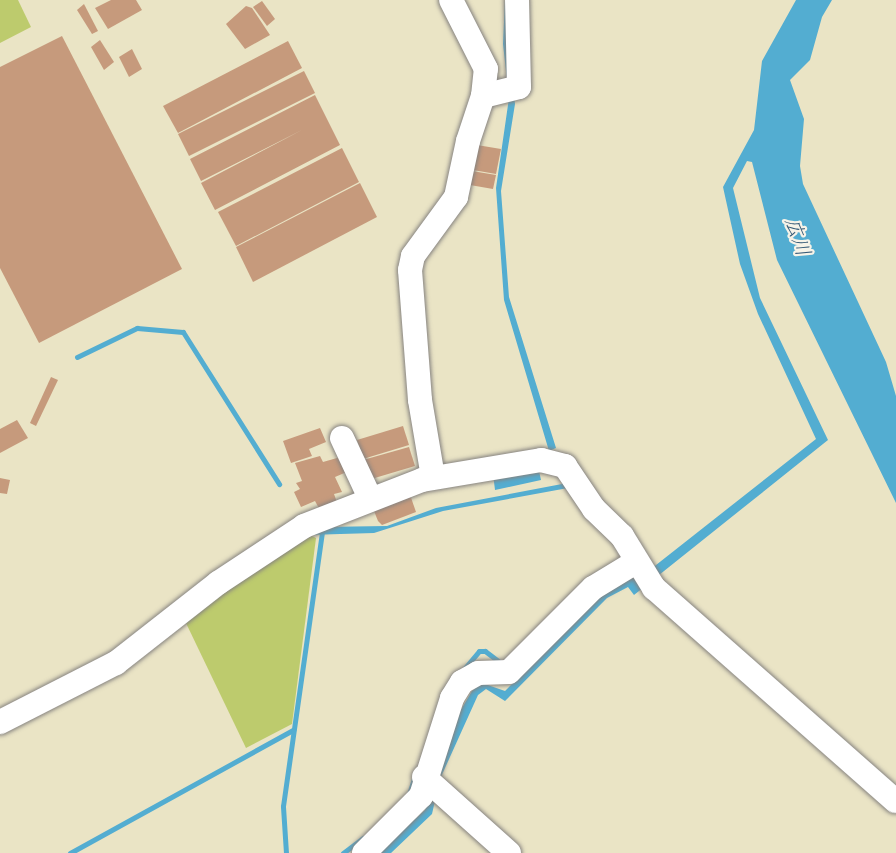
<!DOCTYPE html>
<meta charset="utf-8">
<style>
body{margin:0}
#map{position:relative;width:896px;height:853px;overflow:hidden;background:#eae4c5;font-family:"Architects Daughter","Klee One",sans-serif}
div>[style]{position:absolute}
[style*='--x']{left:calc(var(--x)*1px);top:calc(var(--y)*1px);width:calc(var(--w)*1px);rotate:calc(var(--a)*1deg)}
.green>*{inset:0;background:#bdcb6d}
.water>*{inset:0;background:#53add1}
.stream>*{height:5px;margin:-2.5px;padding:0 2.5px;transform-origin:2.5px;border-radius:2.5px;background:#53add1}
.building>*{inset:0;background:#c69a7c}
.roads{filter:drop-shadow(0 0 2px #868380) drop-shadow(0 0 2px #868380)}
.minor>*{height:24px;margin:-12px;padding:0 12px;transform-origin:12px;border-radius:12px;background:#fff}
span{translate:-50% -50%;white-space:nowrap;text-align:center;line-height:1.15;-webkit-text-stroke:4.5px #f7f3e8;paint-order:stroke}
.water-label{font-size:20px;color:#365a77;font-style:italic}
</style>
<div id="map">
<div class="green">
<div style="clip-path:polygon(0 0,18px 0,31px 27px,0 43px)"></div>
<div style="clip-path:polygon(312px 536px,316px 538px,292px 724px,246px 748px,185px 621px,259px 567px)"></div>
</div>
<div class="water">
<div style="clip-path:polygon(505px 0,509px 0,509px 46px,515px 104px,501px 191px,509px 297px,556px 448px,549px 451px,504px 300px,496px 188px,509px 98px,503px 44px)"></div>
<div style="clip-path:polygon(796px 0,832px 0,822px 17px,810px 60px,790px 80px,804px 119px,800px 166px,803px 184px,886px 362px,896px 396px,896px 503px,777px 260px,752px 162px,747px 161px,733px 188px,760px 298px,828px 440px,634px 595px,628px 587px,607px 598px,505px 701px,486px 689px,478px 695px,440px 779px,432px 814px,391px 853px,378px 853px,425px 810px,459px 713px,472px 691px,482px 683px,505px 691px,599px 595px,632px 576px,637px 580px,816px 439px,758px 314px,740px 264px,723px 187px,754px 130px,762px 61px)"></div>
<div style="clip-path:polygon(538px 466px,541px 480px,495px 490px,493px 474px)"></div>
<div style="clip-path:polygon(561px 474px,568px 488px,443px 511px,374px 533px,307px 535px,321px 527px,387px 526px,436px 508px,562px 484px)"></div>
</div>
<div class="stream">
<div style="--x:77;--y:357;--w:67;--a:-25.8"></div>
<div style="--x:137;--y:328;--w:46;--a:5"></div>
<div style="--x:183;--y:332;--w:180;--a:57.7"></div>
<div style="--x:464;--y:669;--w:23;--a:-50"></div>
<div style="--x:479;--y:651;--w:6;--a:0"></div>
<div style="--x:485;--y:651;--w:21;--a:37"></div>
<div style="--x:409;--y:794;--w:20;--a:-72"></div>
<div style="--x:70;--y:853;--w:255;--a:-28.9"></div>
<div style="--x:286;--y:853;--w:47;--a:-93.7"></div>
<div style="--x:283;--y:806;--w:277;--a:-81.9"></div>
<div style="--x:343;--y:853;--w:25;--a:-37"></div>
</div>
<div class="building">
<div style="clip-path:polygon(111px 0,136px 0,142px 10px,108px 29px,95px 8px)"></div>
<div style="clip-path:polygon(262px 1px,275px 19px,267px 26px,253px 7px)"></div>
<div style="clip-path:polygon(84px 4px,98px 31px,92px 34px,77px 10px)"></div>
<div style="clip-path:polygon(246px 6px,252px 8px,270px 35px,245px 49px,226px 24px)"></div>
<div style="clip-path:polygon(62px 36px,182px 269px,39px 343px,0 268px,0 67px)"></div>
<div style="clip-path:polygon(100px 40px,114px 62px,104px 70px,91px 47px)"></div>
<div style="clip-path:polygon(288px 41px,302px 68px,178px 133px,163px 106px)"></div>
<div style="clip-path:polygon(132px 49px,142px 69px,129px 77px,119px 57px)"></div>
<div style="clip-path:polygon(304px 71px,315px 93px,189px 156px,178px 134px)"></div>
<div style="clip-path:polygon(315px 95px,340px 145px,215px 210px,201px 183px,302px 130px,201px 181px,190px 159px)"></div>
<div style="clip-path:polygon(477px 145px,501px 149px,496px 174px,473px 170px)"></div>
<div style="clip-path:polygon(342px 148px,359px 182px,236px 246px,218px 212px)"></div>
<div style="clip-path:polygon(472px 171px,496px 175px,493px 189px,470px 185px)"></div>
<div style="clip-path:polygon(360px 183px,377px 217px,253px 282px,236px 247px)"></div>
<div style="clip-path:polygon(51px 377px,58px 380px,36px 426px,30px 423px)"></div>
<div style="clip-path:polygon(17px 420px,28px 438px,0 453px,0 429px)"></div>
<div style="clip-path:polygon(403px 426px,409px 445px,363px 459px,357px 440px)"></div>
<div style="clip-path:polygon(320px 428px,326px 442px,309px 449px,312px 456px,291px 463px,283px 441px)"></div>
<div style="clip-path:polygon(409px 447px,415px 466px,368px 480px,363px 460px)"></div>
<div style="clip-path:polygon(320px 456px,323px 462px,344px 456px,349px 471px,335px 477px,342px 492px,334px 494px,338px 505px,321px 512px,315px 501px,301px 507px,294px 492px,300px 489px,296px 483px,302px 481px,295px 463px)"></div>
<div style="clip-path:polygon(0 478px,10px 480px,7px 494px,0 493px)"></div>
<div style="clip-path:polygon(408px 489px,416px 512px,382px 525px,378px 521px,374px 511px)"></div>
</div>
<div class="roads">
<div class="minor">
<div style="--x:483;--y:96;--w:37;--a:-14"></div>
<div style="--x:519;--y:87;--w:87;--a:-91.3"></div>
<div style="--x:342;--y:438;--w:66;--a:65"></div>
<div style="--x:433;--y:477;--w:78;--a:-99.6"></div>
<div style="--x:420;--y:400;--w:130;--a:-94.4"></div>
<div style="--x:410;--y:270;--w:14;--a:-78"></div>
<div style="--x:413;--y:256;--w:73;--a:-53.9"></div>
<div style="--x:456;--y:197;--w:57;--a:-77.9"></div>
<div style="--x:468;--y:141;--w:47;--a:-71.6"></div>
<div style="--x:483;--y:96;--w:27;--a:-84"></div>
<div style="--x:486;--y:69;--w:77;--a:-116.9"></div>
<div style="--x:0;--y:722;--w:130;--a:-27"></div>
<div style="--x:116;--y:663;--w:130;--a:-38.1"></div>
<div style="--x:218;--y:583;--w:103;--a:-33.5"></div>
<div style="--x:304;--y:526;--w:127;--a:-21.3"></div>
<div style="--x:422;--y:480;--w:121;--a:-9.5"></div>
<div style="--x:541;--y:460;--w:25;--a:14"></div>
<div style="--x:565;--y:466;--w:52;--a:56"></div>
<div style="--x:594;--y:509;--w:39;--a:44"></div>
<div style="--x:622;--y:536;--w:61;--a:58.4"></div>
<div style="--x:654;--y:588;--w:322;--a:41.4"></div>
<div style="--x:424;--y:777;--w:114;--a:41.8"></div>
<div style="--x:364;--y:853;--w:81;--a:-45"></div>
<div style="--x:421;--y:796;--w:103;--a:-72.4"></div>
<div style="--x:452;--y:698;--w:19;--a:-58"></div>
<div style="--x:462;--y:682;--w:18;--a:-29"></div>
<div style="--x:478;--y:673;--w:31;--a:-2"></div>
<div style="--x:509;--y:672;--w:119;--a:-45"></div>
<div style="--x:593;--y:588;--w:50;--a:-31.2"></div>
</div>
</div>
<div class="water-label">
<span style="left:797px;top:237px;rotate:71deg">広川</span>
</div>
</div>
